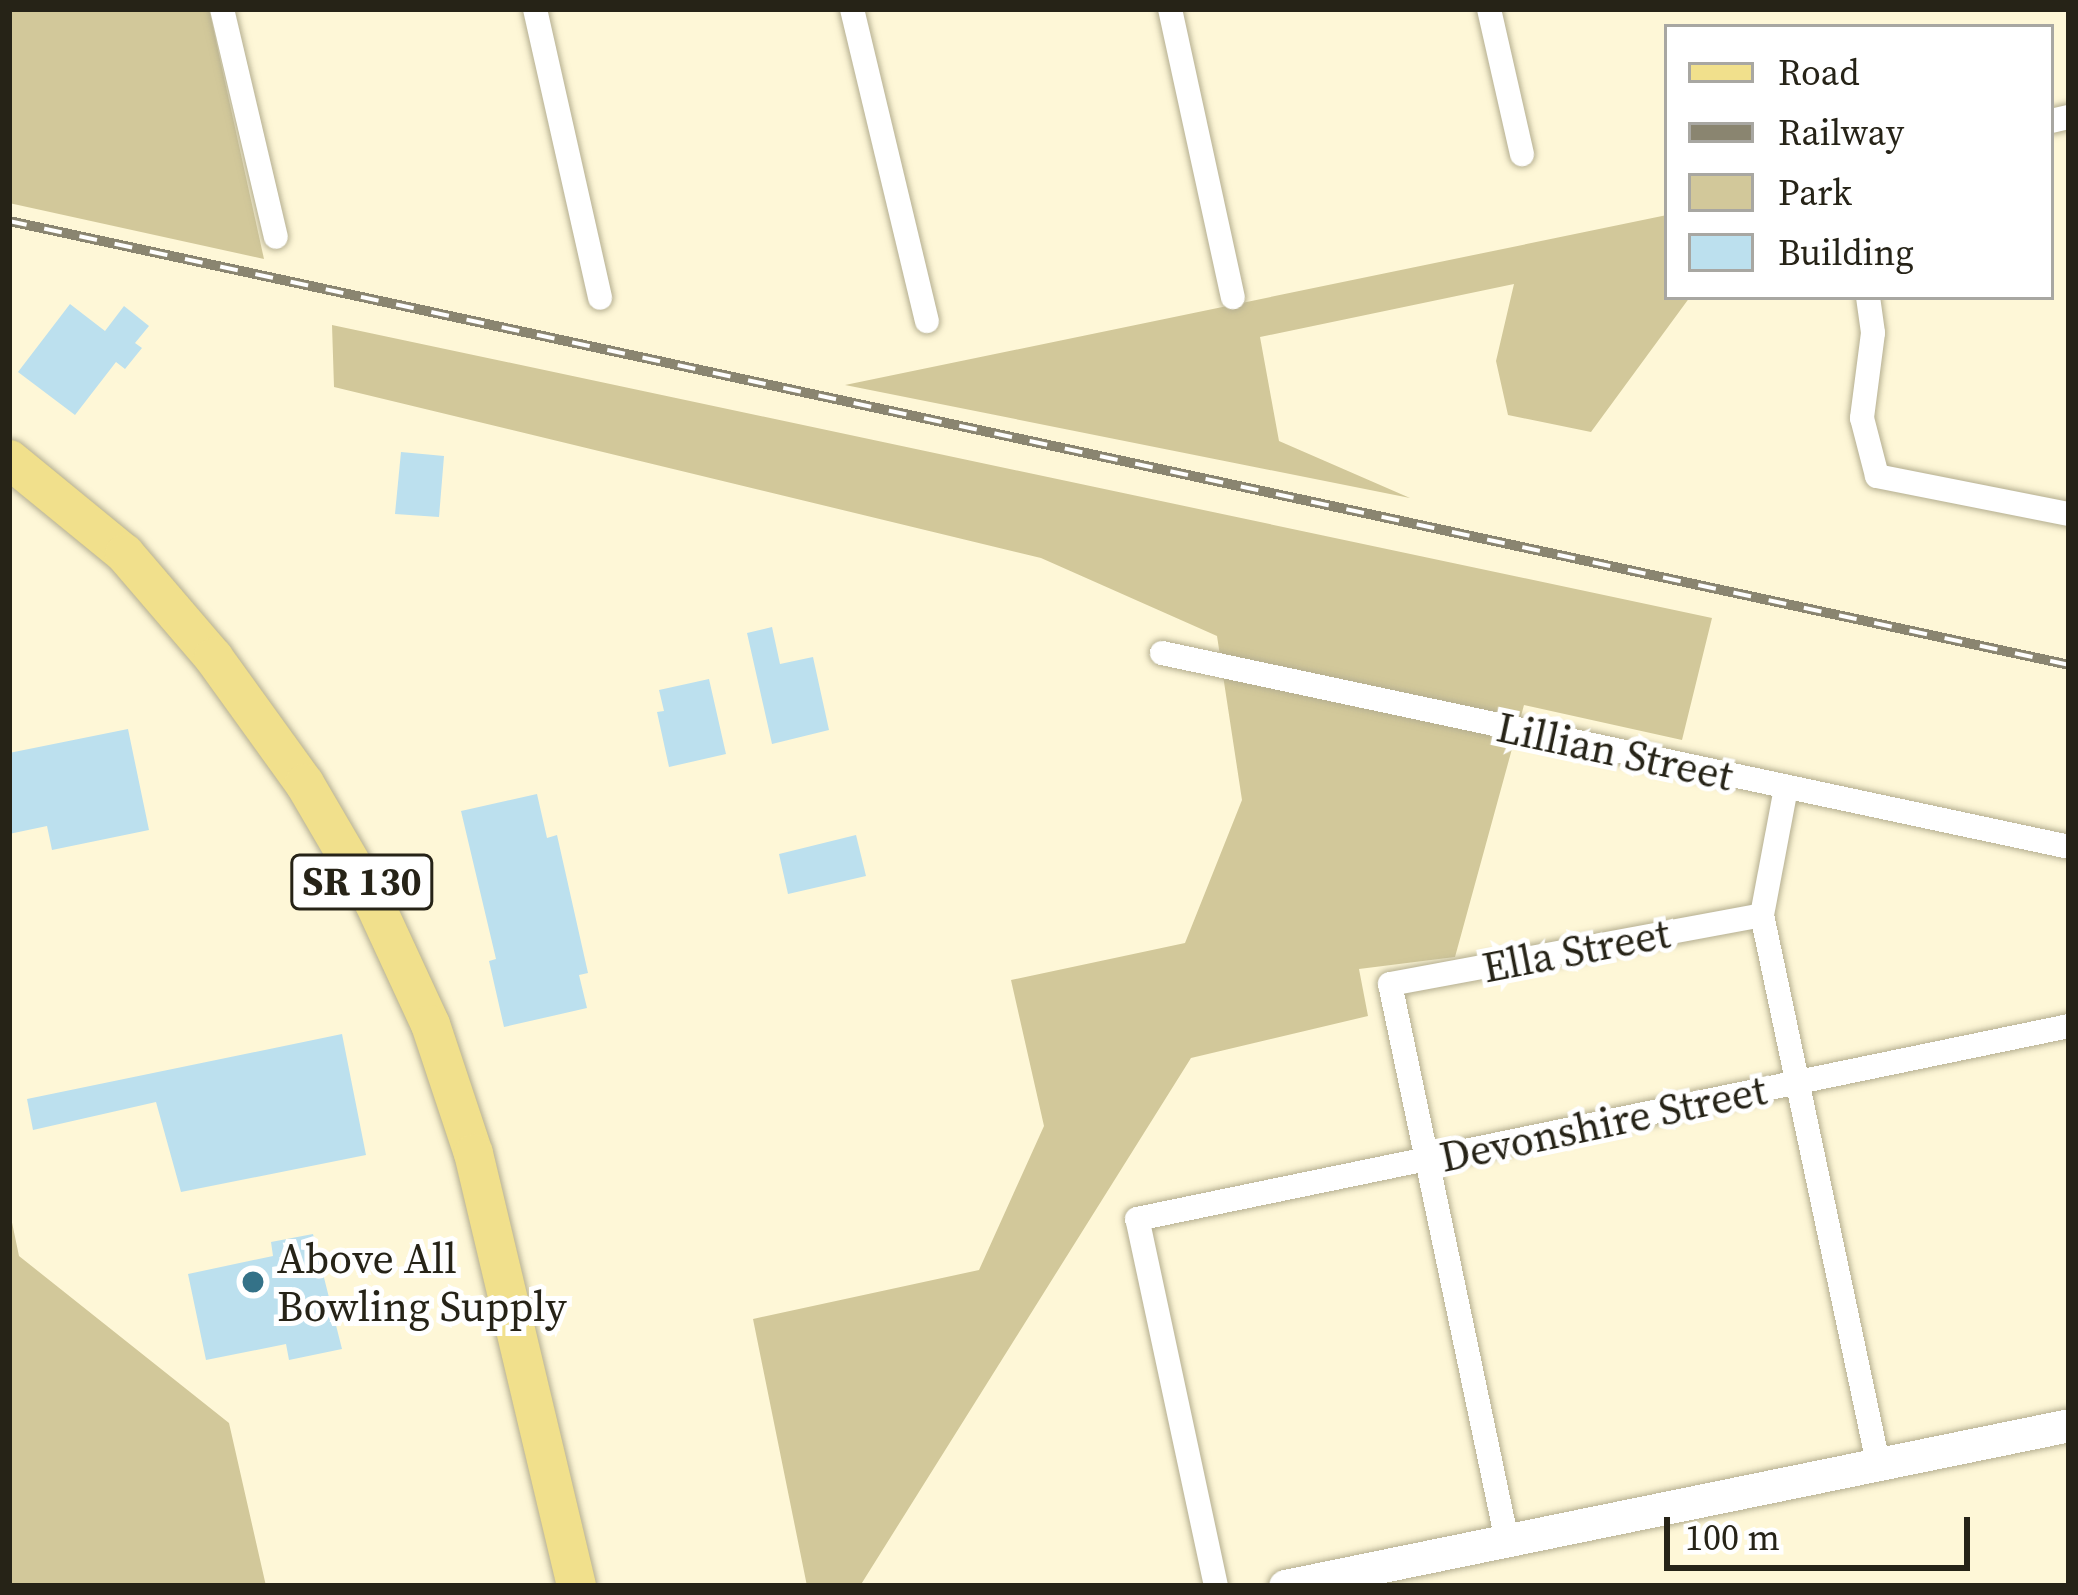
<!DOCTYPE html>
<style>
body{margin:0}
#map{position:relative;width:2078px;height:1595px;overflow:hidden;background:#fef7d7;font-family:"Source Serif 4",serif}
div>[style]{position:absolute}
[style*='--x']{left:calc(var(--x)*1px);top:calc(var(--y)*1px);width:calc(var(--w)*1px);rotate:calc(var(--a)*1deg)}
.green>*{inset:0;background:#d2c89a}
.building>*{inset:0;background:#bce0ee}
.roads{filter:drop-shadow(0 0 3px #b4ae90) drop-shadow(0 0 3px #b4ae90)}
.minor>*{height:24px;margin:-12px;padding:0 12px;transform-origin:12px;border-radius:12px;background:#fff}
.secondary>*{height:33px;margin:-16.5px;padding:0 16.5px;transform-origin:16.5px;border-radius:16.5px;background:#fff}
.primary>*{height:39px;margin:-19.5px;padding:0 19.5px;transform-origin:19.5px;border-radius:19.5px;background:#f1e08c}
.rail>*{height:10px;margin-top:-5px;transform-origin:0;background:repeating-linear-gradient(90deg,#fff 0 18px,#8a8570 0 36px);box-sizing:border-box;border-block:3px solid #8a8570}
.dots>*{width:33px;height:33px;translate:-50% -50%;box-sizing:border-box;border:6px solid #fff;border-radius:50%}
span{translate:-50% -50%;white-space:nowrap;text-align:center;line-height:1.15;-webkit-text-stroke:10px #fff;paint-order:stroke}
.shield-label span{padding:3px 9px;background:#fff;border:3px solid;border-radius:9px;-webkit-text-stroke-width:0}
.shield-label{font-size:39px;color:#262317;font-weight:700}
.street-label{font-size:42px;color:#262317}
.poi-label{font-size:42px;color:#262317}
.left{translate:0 -50%;text-align:left}
.frame{position:absolute;inset:0;border:12px solid #262317;pointer-events:none}
.legend{position:absolute;left:1664px;top:24px;width:390px;height:276px;box-sizing:border-box;background:#fff;border:3px solid #a8a7a2;margin:0;padding:15px 21px;list-style:none;font-size:36px;color:#262317}
.legend li{display:flex;align-items:center;gap:24px;height:60px}
.legend b{width:60px;border:3px solid #a8a7a2}
.scale{position:absolute;left:1664px;top:1517px;width:306px;height:54px;box-sizing:border-box;border:6px solid #262317;border-top:0;padding-left:15px;font-size:36px;line-height:42px;white-space:nowrap;color:#262317;-webkit-text-stroke:9px #fff;paint-order:stroke}
</style>
<div id="map">
<div class="green">
<div style="clip-path:polygon(9px 9px,209px 9px,264px 259px,9px 203px)"></div>
<div style="clip-path:polygon(1667px 215px,1667px 297px,1690px 297px,1591px 432px,1508px 415px,1496px 361px,1514px 284px,1260px 337px,1279px 441px,1410px 498px,845px 385px)"></div>
<div style="clip-path:polygon(332px 325px,1712px 618px,1682px 740px,1524px 705px,1455px 957px,1359px 969px,1368px 1016px,1191px 1058px,860px 1586px,807px 1586px,753px 1319px,979px 1270px,1044px 1126px,1011px 980px,1185px 943px,1242px 800px,1217px 636px,1041px 558px,334px 387px)"></div>
<div style="clip-path:polygon(9px 1208px,19px 1256px,229px 1423px,266px 1586px,9px 1586px)"></div>
</div>
<div class="building">
<div style="clip-path:polygon(70px 304px,105px 331px,124px 306px,149px 326px,135px 343px,142px 348px,125px 369px,116px 362px,75px 415px,18px 372px)"></div>
<div style="clip-path:polygon(401px 452px,444px 456px,439px 517px,395px 514px)"></div>
<div style="clip-path:polygon(772px 627px,780px 664px,813px 657px,829px 730px,772px 744px,747px 633px)"></div>
<div style="clip-path:polygon(709px 679px,726px 754px,669px 767px,657px 712px,664px 711px,659px 690px)"></div>
<div style="clip-path:polygon(128px 729px,149px 830px,52px 850px,47px 826px,9px 834px,9px 753px)"></div>
<div style="clip-path:polygon(537px 794px,547px 838px,557px 835px,588px 973px,579px 975px,587px 1008px,504px 1027px,489px 961px,496px 959px,461px 811px)"></div>
<div style="clip-path:polygon(856px 835px,866px 876px,788px 894px,779px 854px)"></div>
<div style="clip-path:polygon(342px 1034px,366px 1155px,181px 1192px,156px 1102px,33px 1130px,27px 1099px)"></div>
<div style="clip-path:polygon(313px 1234px,342px 1349px,289px 1360px,286px 1344px,206px 1360px,188px 1274px,273px 1256px,271px 1242px)"></div>
</div>
<div class="roads">
<div class="minor">
<div style="--x:222;--y:9;--w:234;--a:76.7"></div>
<div style="--x:535;--y:9;--w:296;--a:77.3"></div>
<div style="--x:852;--y:9;--w:321;--a:76.5"></div>
<div style="--x:1170;--y:9;--w:295;--a:77.7"></div>
<div style="--x:1489;--y:9;--w:149;--a:77.2"></div>
<div style="--x:2051;--y:121;--w:18;--a:-13"></div>
<div style="--x:1868;--y:297;--w:36;--a:82"></div>
<div style="--x:1873;--y:333;--w:86;--a:97.4"></div>
<div style="--x:1862;--y:418;--w:60;--a:75.5"></div>
<div style="--x:1877;--y:476;--w:196;--a:11.2"></div>
<div style="--x:1162;--y:653;--w:928;--a:12.07"></div>
<div style="--x:1786;--y:788;--w:129;--a:100.7"></div>
<div style="--x:1762;--y:915;--w:560;--a:78.05"></div>
<div style="--x:1507;--y:1541;--w:569;--a:-101.86"></div>
<div style="--x:1390;--y:984;--w:378;--a:-10.5"></div>
<div style="--x:1216;--y:1586;--w:375;--a:-102.1"></div>
<div style="--x:1137;--y:1219;--w:952;--a:-11.7"></div>
</div>
<div class="secondary">
<div style="--x:1285;--y:1586;--w:800;--a:-11.6"></div>
</div>
<div class="primary">
<div style="--x:9;--y:459;--w:149;--a:39.3"></div>
<div style="--x:124;--y:553;--w:137;--a:49.4"></div>
<div style="--x:213;--y:657;--w:155;--a:54.2"></div>
<div style="--x:304;--y:783;--w:139;--a:59.7"></div>
<div style="--x:374;--y:903;--w:133;--a:65.2"></div>
<div style="--x:430;--y:1024;--w:136;--a:71.6"></div>
<div style="--x:473;--y:1153;--w:445;--a:76.6"></div>
</div>
</div>
<div class="rail">
<div style="--x:9;--y:221;--w:2107;--a:12.16"></div>
</div>
<div class="dots">
<div style="left:253px;top:1282px;background:#347288"></div>
</div>
<div class="shield-label">
<span style="left:362px;top:882px">SR 130</span>
</div>
<div class="street-label">
<span style="left:1615px;top:751px;rotate:12deg">Lillian Street</span>
<span style="left:1576px;top:950px;rotate:-11deg">Ella Street</span>
<span style="left:1603px;top:1123px;rotate:-12deg">Devonshire Street</span>
</div>
<div class="poi-label">
<span class="left" style="left:277px;top:1282px">Above All<br>Bowling Supply</span>
</div>
<div class="frame"></div>
<ul class="legend">
<li><b style="height:15px;background:#f1e08c"></b>Road</li>
<li><b style="height:15px;background:#8a8570"></b>Railway</li>
<li><b style="height:33px;background:#d2c89a"></b>Park</li>
<li><b style="height:33px;background:#bce0ee"></b>Building</li>
</ul>
<div class="scale">100 m</div>
</div>
